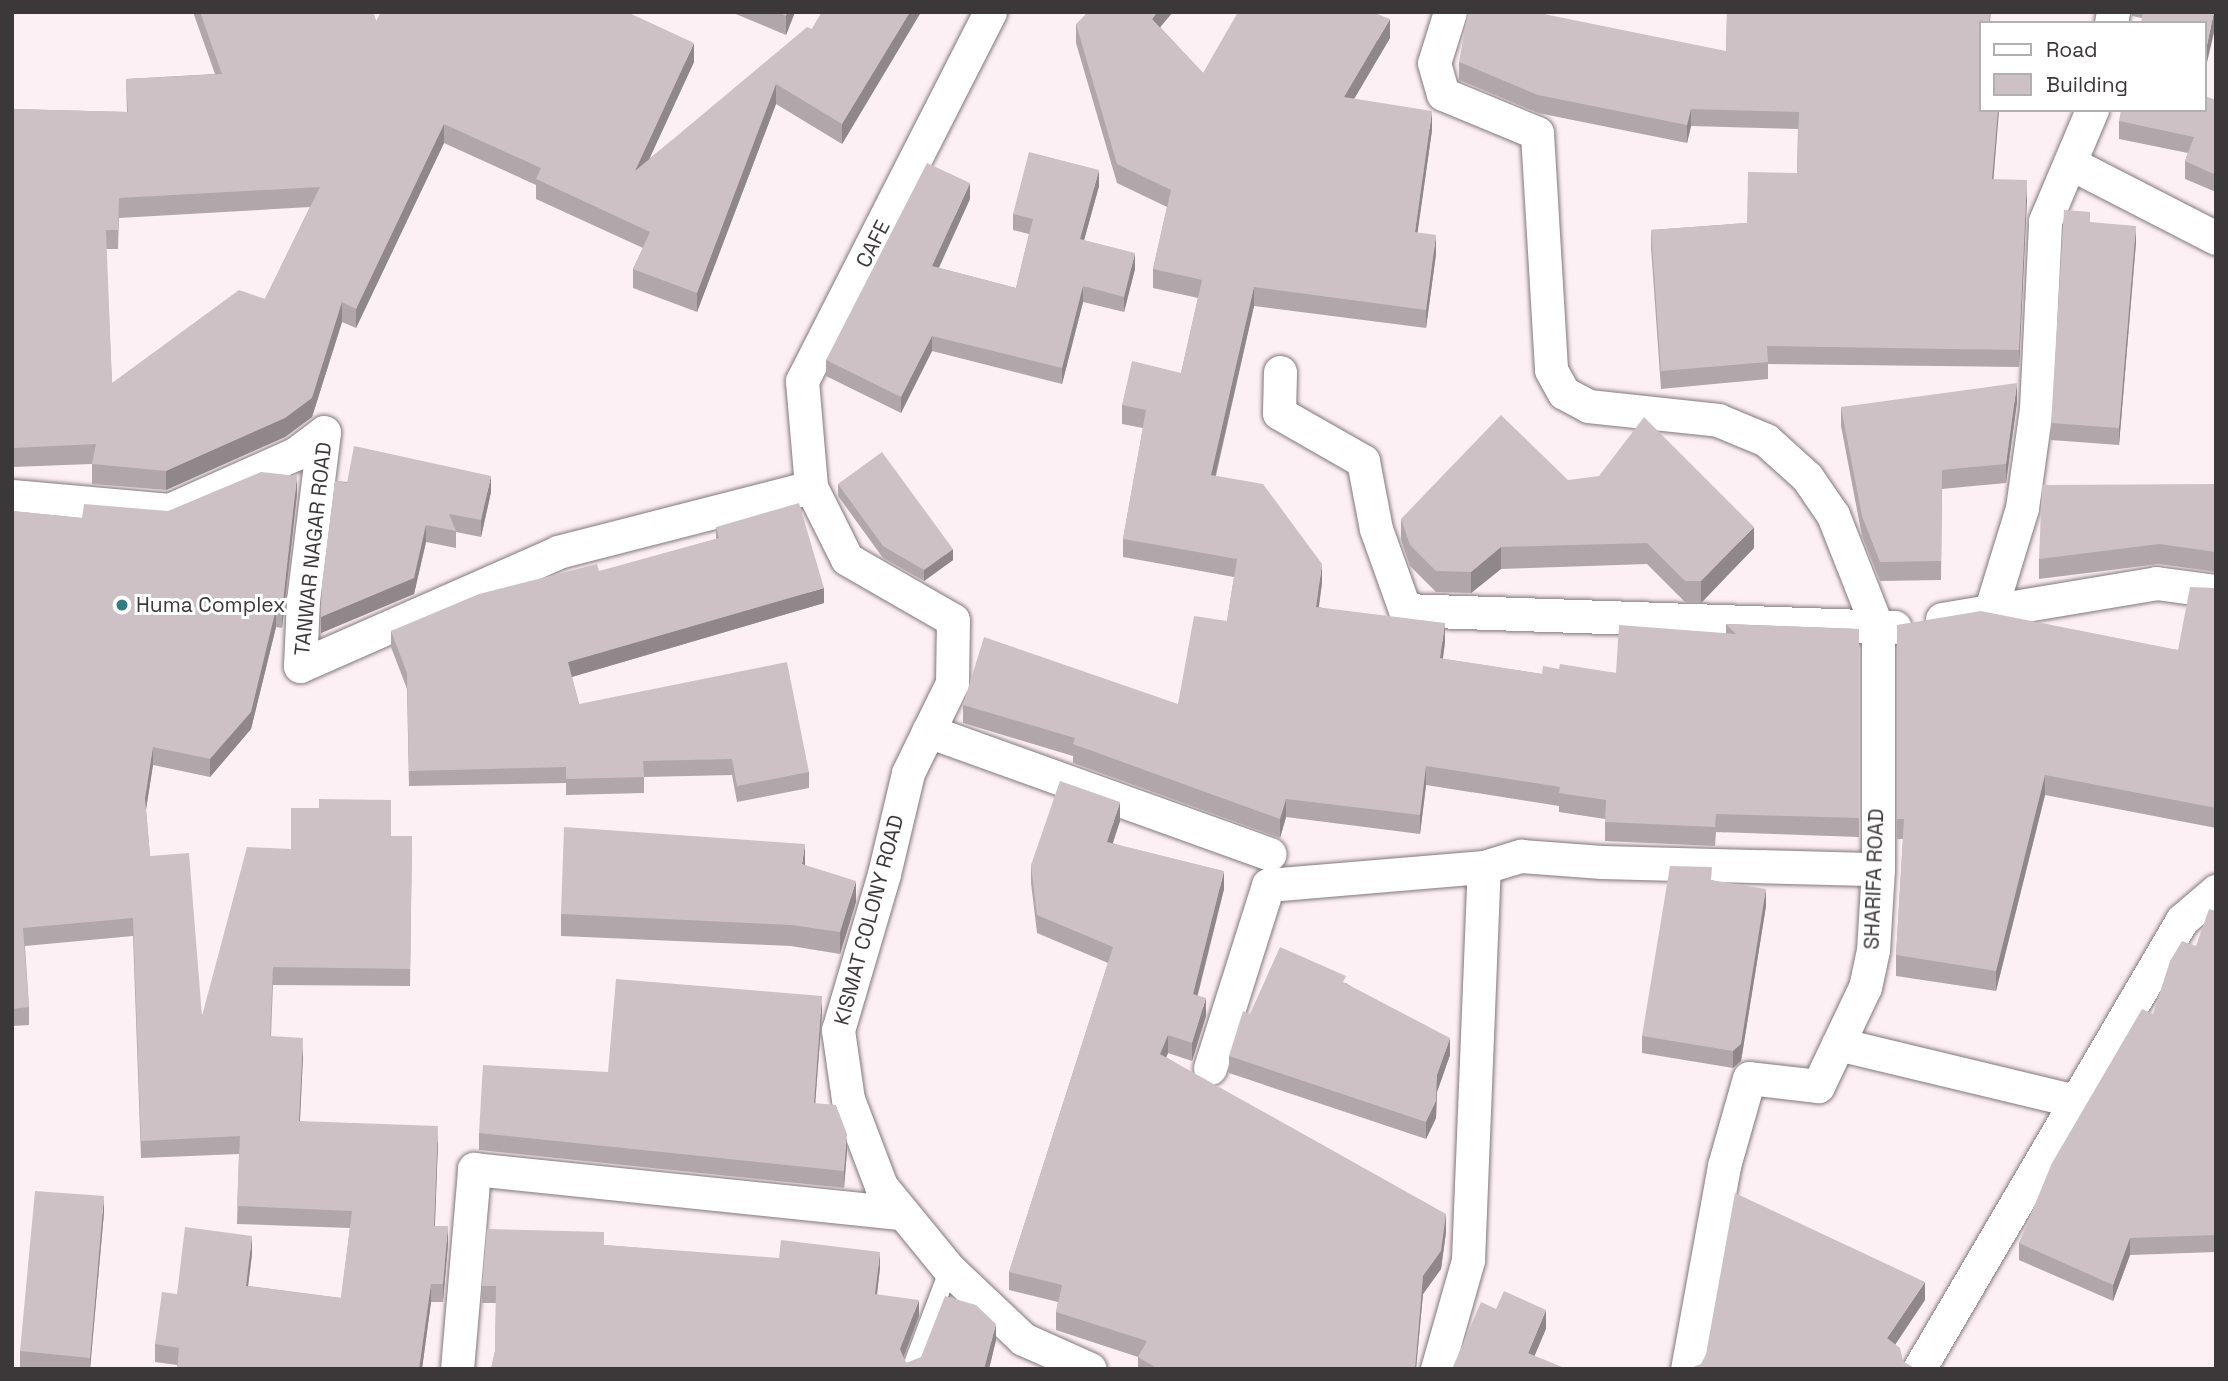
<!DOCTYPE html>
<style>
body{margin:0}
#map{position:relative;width:2228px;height:1381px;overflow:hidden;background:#fdf0f5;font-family:"Space Grotesk",sans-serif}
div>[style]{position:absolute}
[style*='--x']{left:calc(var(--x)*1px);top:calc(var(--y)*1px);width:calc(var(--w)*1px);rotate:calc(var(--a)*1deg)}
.roads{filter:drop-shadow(0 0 2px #82777c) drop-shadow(0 0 2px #82777c)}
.lane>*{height:18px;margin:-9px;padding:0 9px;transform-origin:9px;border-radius:9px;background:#fff}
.street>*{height:33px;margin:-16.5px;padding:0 16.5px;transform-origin:16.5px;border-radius:16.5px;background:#fff}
.wall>*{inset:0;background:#b1a6aa}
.shaded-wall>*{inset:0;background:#90878b}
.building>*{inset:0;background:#cec1c6}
.dots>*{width:19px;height:19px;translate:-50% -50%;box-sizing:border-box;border:4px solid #fff;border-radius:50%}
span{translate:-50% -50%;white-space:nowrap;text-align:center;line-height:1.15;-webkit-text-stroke:6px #fff;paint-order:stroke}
.street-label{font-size:21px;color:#3c3739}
.poi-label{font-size:21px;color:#3c3739}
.left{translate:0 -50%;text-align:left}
.frame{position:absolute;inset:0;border:14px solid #3c3739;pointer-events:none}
.legend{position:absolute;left:1979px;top:21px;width:228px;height:91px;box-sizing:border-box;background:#fff;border:2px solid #b1afb0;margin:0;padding:9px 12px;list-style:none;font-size:21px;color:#3c3739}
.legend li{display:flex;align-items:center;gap:14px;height:35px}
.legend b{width:35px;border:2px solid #b1afb0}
</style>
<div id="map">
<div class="roads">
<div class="lane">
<div style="--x:911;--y:1369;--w:107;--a:-69.2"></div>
</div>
<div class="street">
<div style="--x:990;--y:12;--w:414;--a:117"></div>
<div style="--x:802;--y:381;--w:106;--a:85.1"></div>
<div style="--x:811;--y:487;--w:80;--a:63.4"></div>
<div style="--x:847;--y:559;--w:122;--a:29.9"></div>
<div style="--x:953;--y:620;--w:63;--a:90.9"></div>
<div style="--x:952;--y:683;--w:100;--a:116.1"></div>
<div style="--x:908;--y:773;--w:104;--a:103.4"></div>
<div style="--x:884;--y:874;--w:163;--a:106.4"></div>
<div style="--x:838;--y:1030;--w:70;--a:81.8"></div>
<div style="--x:848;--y:1099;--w:93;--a:69.2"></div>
<div style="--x:881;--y:1186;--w:107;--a:50.7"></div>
<div style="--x:949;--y:1269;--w:102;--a:43.4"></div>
<div style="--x:1023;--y:1339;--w:73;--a:24.1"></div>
<div style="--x:1450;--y:12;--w:53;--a:107.4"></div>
<div style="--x:1434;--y:63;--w:32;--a:74"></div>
<div style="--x:1443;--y:94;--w:102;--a:22.5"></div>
<div style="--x:1537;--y:133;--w:237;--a:86.6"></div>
<div style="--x:1551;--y:370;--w:26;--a:61"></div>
<div style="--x:1564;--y:393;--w:27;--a:28"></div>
<div style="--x:1588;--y:406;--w:131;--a:6.1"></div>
<div style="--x:1718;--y:420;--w:52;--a:22.6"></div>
<div style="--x:1766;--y:440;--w:55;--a:42.1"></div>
<div style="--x:1807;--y:477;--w:46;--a:55.6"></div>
<div style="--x:1833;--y:515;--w:123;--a:68.5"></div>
<div style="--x:1878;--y:629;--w:240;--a:90"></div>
<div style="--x:1878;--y:869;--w:81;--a:93.5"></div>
<div style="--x:1873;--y:950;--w:38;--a:102"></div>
<div style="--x:1865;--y:987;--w:110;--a:115.4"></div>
<div style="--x:1818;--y:1086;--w:69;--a:-173.4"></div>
<div style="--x:1749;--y:1078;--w:91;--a:105.9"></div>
<div style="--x:1724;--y:1166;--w:206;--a:100.3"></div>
<div style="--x:2111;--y:23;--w:11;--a:-80"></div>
<div style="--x:2070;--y:163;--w:164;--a:27.2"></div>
<div style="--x:1280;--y:372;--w:41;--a:91.4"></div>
<div style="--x:1279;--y:413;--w:97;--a:29.7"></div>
<div style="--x:1363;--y:461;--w:69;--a:79.2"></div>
<div style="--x:1376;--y:529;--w:86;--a:70.3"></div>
<div style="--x:1405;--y:610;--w:490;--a:2"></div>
<div style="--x:12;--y:496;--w:158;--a:5.1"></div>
<div style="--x:169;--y:510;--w:138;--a:-24"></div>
<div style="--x:295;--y:454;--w:36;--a:-37"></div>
<div style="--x:324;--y:432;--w:169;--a:97.1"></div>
<div style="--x:303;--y:600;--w:66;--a:92.6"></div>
<div style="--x:300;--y:666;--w:282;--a:-23.8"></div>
<div style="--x:558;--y:552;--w:261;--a:-14.4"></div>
<div style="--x:1990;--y:612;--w:109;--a:-72.9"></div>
<div style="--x:2022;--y:508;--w:101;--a:-82"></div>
<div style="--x:2036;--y:408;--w:187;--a:-87.2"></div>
<div style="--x:2045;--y:221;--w:121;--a:-67.1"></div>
<div style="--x:1942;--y:619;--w:217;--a:-9.5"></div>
<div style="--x:2156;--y:583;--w:61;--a:7.6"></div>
<div style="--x:928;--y:731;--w:363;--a:19.8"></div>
<div style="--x:1838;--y:1044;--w:245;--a:13.5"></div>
<div style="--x:1210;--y:1068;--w:192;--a:-72.4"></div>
<div style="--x:1268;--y:885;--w:217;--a:-4.8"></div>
<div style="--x:1484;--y:867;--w:39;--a:-17"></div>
<div style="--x:1521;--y:856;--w:81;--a:4.2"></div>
<div style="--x:1602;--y:862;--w:276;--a:1.5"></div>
<div style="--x:457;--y:1369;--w:201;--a:-85.1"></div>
<div style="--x:474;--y:1169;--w:431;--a:5.9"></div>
<div style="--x:1437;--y:1369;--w:113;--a:-74.1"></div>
<div style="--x:1468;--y:1260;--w:393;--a:-87.7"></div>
<div style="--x:1919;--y:1369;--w:520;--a:-59.64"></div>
<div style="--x:2182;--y:920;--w:45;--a:-40.5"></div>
</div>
</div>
<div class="wall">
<div style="clip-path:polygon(evenodd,193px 12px,373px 12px,376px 21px,694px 62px,649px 159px,812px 29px,822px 12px,921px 12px,842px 144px,776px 104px,697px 312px,633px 288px,633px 269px,643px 248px,536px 199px,536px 185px,444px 143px,356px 328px,342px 322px,312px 417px,285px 437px,166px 490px,92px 484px,92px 464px,12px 467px,12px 109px,127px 112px,126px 79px,215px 74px,193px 12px,310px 207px,265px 299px,112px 383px,106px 249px,118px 249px,119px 218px,310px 207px)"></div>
<div style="clip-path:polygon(731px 12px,795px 12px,786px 35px)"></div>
<div style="clip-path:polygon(1727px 12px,1991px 12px,1990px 23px,1981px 23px,1981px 110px,1999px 110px,1993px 179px,2027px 198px,2019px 367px,1768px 364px,1768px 379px,1661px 389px,1651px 247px,1651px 230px,1747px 223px,1797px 173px,1798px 129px,1691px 126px,1687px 143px,1538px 113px,1459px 80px,1459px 62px,1726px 51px)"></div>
<div style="clip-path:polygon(2132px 12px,2216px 12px,2142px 18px,2132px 16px)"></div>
<div style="clip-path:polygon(1076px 24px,1160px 27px,1203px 73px,1390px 38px,1354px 99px,1432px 130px,1417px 233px,1436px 254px,1426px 328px,1254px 306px,1216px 476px,1322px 583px,1319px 607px,1445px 642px,1443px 659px,1542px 674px,1559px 669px,1616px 673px,1726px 633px,1726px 624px,1859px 629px,1859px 837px,1716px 832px,1715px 846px,1605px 841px,1605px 819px,1559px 812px,1559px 806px,1426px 785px,1420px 834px,1286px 817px,1280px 838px,1073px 763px,1073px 756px,963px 723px,963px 705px,1178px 704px,1227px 621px,1234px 577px,1123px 557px,1123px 539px,1143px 428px,1122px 424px,1122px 405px,1181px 373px,1198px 298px,1153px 288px,1153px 269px,1167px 207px,1117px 183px,1076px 43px)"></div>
<div style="clip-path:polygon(2216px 100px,2216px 192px,2185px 179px,2185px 161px,2188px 153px,2119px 139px,2119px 121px)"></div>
<div style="clip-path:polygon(1099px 186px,1084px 240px,1135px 269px,1124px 312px,1083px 302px,1062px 384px,932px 351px,901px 413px,826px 376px,826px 360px,970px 199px,939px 268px,1016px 288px,1029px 234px,1013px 230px,1013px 214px)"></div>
<div style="clip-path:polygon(2090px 222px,2136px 242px,2119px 445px,2051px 440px,2051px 423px)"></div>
<div style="clip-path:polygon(2017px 402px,2006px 483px,1942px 489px,1941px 580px,1880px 581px,1862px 536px,1841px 426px,1841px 407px)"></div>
<div style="clip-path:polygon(1568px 480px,1754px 548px,1701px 603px,1685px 602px,1647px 564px,1501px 569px,1471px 593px,1436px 592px,1410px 566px,1401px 540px,1401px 519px)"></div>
<div style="clip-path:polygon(335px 481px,491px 492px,481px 537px,456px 532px,456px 548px,426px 542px,414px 594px,321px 633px)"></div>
<div style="clip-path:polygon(838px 484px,953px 560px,924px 581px,883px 558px,838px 496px)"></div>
<div style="clip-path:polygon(2216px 484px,2216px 572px,2159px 564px,2039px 579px,2039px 559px)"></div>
<div style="clip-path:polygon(297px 494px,282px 628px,276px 627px,251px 729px,210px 777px,153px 765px,146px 809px,150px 856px,202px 1016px,291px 849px,391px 836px,412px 836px,410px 986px,273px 985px,271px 1036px,303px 1056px,300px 1121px,438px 1143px,435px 1226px,448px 1244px,443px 1302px,431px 1302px,422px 1369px,177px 1369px,177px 1365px,155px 1362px,155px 1344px,177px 1294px,252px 1254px,248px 1286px,341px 1298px,350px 1228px,237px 1224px,239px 1154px,141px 1158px,133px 936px,25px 946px,29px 1007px,29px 1025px,12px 1026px,12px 511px,82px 518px,168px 511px)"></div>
<div style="clip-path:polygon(716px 527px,824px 603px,572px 677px,579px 704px,809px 772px,809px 788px,737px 802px,732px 775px,644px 777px,644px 793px,566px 795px,566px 783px,409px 786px,407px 689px,391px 647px,391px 631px,716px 539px)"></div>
<div style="clip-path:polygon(2216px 588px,2216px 828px,2045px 795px,1996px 991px,1896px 976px,1896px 955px,1903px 839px,1897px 839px,1897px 625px,2178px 650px)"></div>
<div style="clip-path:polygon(1120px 821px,1113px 843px,1224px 889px,1198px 995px,1206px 1016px,1192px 1061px,1168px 1053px,1166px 1057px,1446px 1232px,1441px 1269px,1423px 1294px,1416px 1369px,1138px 1369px,1138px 1357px,1056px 1330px,1056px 1312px,1058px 1302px,1009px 1290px,1009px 1272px,1108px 963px,1037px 933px,1031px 883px,1031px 865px)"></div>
<div style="clip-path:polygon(805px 865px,856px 902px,840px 954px,791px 946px,561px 936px,561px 914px)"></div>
<div style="clip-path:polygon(1712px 880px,1766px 906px,1741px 1061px,1733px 1068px,1642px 1053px,1642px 1036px)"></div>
<div style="clip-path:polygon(2216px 911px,2216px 1252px,2130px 1255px,2113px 1301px,2019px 1260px,2019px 1243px,2153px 1014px,2196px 946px)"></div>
<div style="clip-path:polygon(1346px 983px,1450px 1055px,1437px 1092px,1436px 1118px,1426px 1139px,1229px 1073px,1229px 1056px,1250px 1014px)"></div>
<div style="clip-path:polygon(822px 1013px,815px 1103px,847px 1151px,844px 1188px,479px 1150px,479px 1133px,608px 1072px)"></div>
<div style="clip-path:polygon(104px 1212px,90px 1369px,32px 1369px,20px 1368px,20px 1351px)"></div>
<div style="clip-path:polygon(604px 1245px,880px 1268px,877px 1294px,919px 1316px,904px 1357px,906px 1363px,996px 1340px,989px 1369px,491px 1369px,495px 1351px,496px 1303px,482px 1303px,482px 1286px)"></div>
</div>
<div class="shaded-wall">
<div style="clip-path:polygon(787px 12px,795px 12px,786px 35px,786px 16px)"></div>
<div style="clip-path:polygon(910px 12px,921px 12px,842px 144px,842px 124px)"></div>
<div style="clip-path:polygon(1157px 12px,1173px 12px,1152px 37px,1152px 19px)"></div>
<div style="clip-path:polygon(2214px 12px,2216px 12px,2216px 24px,2205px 71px,2205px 54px)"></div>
<div style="clip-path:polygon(1390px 19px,1390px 38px,1344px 116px,1344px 97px)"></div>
<div style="clip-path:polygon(694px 43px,694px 62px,635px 190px,635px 171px)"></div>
<div style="clip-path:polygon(776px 84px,776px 104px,697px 312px,697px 293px)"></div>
<div style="clip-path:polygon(1691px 109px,1691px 126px,1687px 143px,1687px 125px)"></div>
<div style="clip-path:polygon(1998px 110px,1999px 110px,1992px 197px,1992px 179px)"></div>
<div style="clip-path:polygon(1432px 111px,1432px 130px,1415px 251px,1415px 232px)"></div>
<div style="clip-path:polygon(444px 124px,444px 143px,356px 328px,356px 309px)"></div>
<div style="clip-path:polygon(1099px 170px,1099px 186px,1080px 255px,1080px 239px)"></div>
<div style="clip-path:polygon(2027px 180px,2027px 198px,2019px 367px,2019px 350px)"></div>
<div style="clip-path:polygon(970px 183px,970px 199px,932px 282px,932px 266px)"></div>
<div style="clip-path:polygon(2136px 226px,2136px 242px,2119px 445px,2119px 428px)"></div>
<div style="clip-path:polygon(1436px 235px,1436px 254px,1426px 328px,1426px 310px)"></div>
<div style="clip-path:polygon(1135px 253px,1135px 269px,1124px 312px,1124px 297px)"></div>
<div style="clip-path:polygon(1083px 286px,1083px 302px,1062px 384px,1062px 368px)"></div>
<div style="clip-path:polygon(1254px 287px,1254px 306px,1211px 494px,1211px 475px)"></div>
<div style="clip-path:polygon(342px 302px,342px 322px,312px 417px,285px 437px,166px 490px,166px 471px)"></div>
<div style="clip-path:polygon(932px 336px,932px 351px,901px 413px,901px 397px)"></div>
<div style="clip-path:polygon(2017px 383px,2017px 402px,2006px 483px,2006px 464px)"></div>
<div style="clip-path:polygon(297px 476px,297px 494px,282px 628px,282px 610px)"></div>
<div style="clip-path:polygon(491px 476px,491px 492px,481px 537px,481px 520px)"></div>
<div style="clip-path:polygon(426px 525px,426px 542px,414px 594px,321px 633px,321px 617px)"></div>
<div style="clip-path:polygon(1754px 527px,1754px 548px,1701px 603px,1701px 581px)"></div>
<div style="clip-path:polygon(1501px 547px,1501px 569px,1471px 593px,1471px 572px)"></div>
<div style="clip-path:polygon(953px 549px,953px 560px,924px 581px,924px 570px)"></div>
<div style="clip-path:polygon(1322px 564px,1322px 583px,1316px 625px,1316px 607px)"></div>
<div style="clip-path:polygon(824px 588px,824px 603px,568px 678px,568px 662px)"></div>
<div style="clip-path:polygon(276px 609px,276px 627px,251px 729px,210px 777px,210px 759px)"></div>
<div style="clip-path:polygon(1445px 623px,1445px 642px,1440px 677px,1440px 658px)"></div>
<div style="clip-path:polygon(153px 747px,153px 765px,145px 816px,145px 798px)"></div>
<div style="clip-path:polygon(1426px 766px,1426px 785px,1420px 834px,1420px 815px)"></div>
<div style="clip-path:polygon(2045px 775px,2045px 795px,1996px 991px,1996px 971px)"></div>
<div style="clip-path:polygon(1286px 799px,1286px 817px,1280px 838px,1280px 819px)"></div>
<div style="clip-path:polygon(1120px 802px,1120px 821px,1107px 860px,1107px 842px)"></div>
<div style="clip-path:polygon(805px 844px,805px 866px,802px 864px)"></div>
<div style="clip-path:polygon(1224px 871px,1224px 889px,1193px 1012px,1193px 994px)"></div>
<div style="clip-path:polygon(856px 881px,856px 902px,840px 954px,840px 932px)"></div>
<div style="clip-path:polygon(1766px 889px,1766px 906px,1741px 1061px,1733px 1068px,1733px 1051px)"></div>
<div style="clip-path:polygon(822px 996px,822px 1013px,814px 1120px,814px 1103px)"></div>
<div style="clip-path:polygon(1206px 998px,1206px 1016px,1192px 1061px,1192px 1043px)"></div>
<div style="clip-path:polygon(1168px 1035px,1168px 1053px,1160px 1072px,1160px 1054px)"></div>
<div style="clip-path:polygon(303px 1038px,303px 1056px,299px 1138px,299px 1121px)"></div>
<div style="clip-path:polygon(1450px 1038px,1450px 1055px,1437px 1092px,1436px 1118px,1426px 1139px,1426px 1122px,1437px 1075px)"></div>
<div style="clip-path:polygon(438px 1126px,438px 1143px,434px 1244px,434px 1226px)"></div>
<div style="clip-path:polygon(847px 1134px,847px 1151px,844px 1188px,844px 1171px)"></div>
<div style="clip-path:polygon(104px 1196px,104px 1212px,90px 1369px,90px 1358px)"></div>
<div style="clip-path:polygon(1446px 1214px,1446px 1232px,1441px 1269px,1423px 1294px,1416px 1369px,1415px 1369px,1423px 1276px)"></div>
<div style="clip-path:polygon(448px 1226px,448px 1244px,443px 1302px,443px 1284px)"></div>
<div style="clip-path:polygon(252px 1236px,252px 1254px,246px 1303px,246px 1286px)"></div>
<div style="clip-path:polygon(2130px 1238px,2130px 1255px,2113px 1301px,2113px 1285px)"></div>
<div style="clip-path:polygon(880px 1252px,880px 1268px,875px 1311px,875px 1294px)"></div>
<div style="clip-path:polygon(1925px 1282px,1925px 1300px,1887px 1357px,1887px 1338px)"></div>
<div style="clip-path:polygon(431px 1284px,431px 1302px,422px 1369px,419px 1369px)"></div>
<div style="clip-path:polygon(919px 1300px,919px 1316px,900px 1366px,900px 1349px)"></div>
<div style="clip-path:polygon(1546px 1310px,1546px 1329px,1529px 1369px,1528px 1353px)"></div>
<div style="clip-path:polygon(996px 1324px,996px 1340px,989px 1369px,984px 1369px)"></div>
</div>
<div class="building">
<div style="clip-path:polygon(evenodd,200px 12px,373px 12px,376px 21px,381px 12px,627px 12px,694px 43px,635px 171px,807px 27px,812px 29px,822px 12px,910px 12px,842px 124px,776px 84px,697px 293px,633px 269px,650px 232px,536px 179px,541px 168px,444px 124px,356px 309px,342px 302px,312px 398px,285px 418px,166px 471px,92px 464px,96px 444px,12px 448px,12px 109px,128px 112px,126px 79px,222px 74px,200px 12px,320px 187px,265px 299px,239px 290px,112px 383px,106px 230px,118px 230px,119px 198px,320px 187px)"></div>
<div style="clip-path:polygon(778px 12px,787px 12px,786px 16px)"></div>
<div style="clip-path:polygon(1088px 12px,1157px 12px,1152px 19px,1203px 73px,1238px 12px,1372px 12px,1390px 19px,1344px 97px,1432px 111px,1415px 232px,1436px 235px,1426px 310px,1254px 287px,1211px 475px,1263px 484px,1322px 564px,1316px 607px,1445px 623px,1440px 658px,1542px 674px,1543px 666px,1559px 669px,1560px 664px,1616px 673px,1619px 625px,1736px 634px,1726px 624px,1859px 629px,1859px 818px,1716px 814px,1715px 827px,1605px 822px,1606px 800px,1559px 793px,1560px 787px,1426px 766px,1420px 815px,1286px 799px,1280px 819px,1073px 744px,1075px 738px,963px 705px,984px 637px,1178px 704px,1194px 616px,1227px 621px,1237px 559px,1123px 539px,1146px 410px,1122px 405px,1132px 361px,1181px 373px,1202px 280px,1153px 269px,1171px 190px,1117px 164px,1076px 24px)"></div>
<div style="clip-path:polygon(1468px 12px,1534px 12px,1726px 51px,1727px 12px,1990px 12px,1989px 23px,1981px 23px,1981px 110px,1998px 110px,1992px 179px,2027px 180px,2019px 350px,1767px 346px,1768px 362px,1661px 371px,1651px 230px,1747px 223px,1748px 172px,1797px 173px,1799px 112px,1691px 109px,1687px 125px,1538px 95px,1459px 62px)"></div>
<div style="clip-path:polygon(2143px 12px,2214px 12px,2205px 54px,2205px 23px,2141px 23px)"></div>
<div style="clip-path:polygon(2205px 96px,2216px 100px,2216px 175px,2185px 161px,2194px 137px,2119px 121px,2121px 110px,2205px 110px)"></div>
<div style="clip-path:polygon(1029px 152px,1099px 170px,1080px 239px,1135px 253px,1124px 297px,1083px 286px,1062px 368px,932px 336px,901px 397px,826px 360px,927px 163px,970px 183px,932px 266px,1016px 288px,1033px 219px,1013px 214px)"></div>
<div style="clip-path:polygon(2064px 210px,2090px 212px,2090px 222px,2136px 226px,2119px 428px,2051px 423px)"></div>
<div style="clip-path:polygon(2017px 383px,2006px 464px,1942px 470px,1941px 561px,1880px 562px,1862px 516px,1841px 407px)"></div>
<div style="clip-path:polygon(1501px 415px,1568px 480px,1599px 476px,1644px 417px,1754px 527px,1701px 581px,1685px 581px,1647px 543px,1501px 547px,1471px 572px,1436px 571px,1410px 545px,1401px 519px)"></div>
<div style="clip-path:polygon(354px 446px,491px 476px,481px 520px,449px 514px,456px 531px,426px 525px,414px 578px,321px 617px,322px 585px,335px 481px,347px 483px)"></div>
<div style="clip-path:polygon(882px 452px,953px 549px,924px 570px,883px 546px,838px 484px)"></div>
<div style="clip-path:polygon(261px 472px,297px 476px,282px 610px,276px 609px,251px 712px,210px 759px,153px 747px,145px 798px,150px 856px,189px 853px,202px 1016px,247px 847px,291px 849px,291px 808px,319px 808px,319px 799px,391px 800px,391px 836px,412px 836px,410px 969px,273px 967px,270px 1036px,303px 1038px,299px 1121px,438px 1126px,434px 1226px,448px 1226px,443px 1284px,431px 1284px,419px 1369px,177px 1369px,179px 1348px,155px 1344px,162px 1292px,177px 1294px,185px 1227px,252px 1236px,246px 1286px,341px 1298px,352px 1211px,237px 1206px,240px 1136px,141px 1141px,133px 918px,23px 928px,29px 1007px,12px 1009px,12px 511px,82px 518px,84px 504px,168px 511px)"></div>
<div style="clip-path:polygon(2216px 484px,2216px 552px,2159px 544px,2039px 559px,2042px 485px)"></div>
<div style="clip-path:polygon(799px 503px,824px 588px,568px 662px,579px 704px,787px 662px,809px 772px,737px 786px,732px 759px,643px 761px,644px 777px,566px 779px,566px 767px,409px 771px,407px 673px,391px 631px,479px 594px,597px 564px,599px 571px,719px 538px,716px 527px)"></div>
<div style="clip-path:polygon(2190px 587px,2216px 588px,2216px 808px,2045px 775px,1996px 971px,1896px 955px,1904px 819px,1897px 819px,1897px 625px,1981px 611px,2178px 650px)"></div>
<div style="clip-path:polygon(1060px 781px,1120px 802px,1107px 842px,1224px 871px,1193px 994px,1206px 998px,1192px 1043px,1168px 1035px,1160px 1054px,1446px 1214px,1441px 1251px,1423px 1276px,1415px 1369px,1158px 1369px,1138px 1357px,1147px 1341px,1056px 1312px,1062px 1285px,1009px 1272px,1113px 947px,1037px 915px,1031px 865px)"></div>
<div style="clip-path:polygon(564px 827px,805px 844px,802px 864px,856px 881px,840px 932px,791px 925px,561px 914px)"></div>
<div style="clip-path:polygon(1670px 866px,1712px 867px,1711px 880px,1766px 889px,1741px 1044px,1733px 1051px,1642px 1036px)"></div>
<div style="clip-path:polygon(2209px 909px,2216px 911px,2216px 1235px,2130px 1238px,2113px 1285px,2019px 1243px,2052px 1163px,2142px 1009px,2153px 1014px,2170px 961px,2182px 941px,2196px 946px)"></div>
<div style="clip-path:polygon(1280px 947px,1346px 976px,1343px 982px,1450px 1038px,1437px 1075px,1436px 1101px,1426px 1122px,1229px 1056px,1243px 1011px,1250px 1014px)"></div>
<div style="clip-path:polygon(616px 979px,822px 996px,814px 1103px,836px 1105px,847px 1134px,844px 1171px,479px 1133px,483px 1065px,608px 1072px)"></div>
<div style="clip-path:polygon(35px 1191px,104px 1196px,90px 1358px,20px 1351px)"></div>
<div style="clip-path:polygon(1735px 1193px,1925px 1282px,1887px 1338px,1900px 1348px,1903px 1361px,1916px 1369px,1688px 1369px,1701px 1364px,1706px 1354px)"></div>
<div style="clip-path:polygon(487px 1229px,604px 1232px,604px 1245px,779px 1258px,781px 1240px,880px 1252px,875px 1294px,919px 1300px,900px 1349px,906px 1363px,921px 1357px,945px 1296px,976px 1305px,996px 1324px,984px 1369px,491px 1369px,495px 1351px,496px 1286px,482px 1286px)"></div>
<div style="clip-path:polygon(1504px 1291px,1546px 1310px,1528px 1353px,1567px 1369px,1452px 1369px,1481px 1302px,1496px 1309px)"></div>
</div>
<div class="dots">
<div style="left:122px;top:605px;background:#347c81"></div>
</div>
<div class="street-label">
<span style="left:873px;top:244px;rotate:-63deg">CAFE</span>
<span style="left:313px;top:549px;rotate:-84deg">TANWAR NAGAR ROAD</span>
<span style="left:1874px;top:879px;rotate:-88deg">SHARIFA ROAD</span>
<span style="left:869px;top:920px;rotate:-75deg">KISMAT COLONY ROAD</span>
</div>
<div class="poi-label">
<span class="left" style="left:136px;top:605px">Huma Complex</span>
</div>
<div class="frame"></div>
<ul class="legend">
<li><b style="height:9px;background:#fff"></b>Road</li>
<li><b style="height:19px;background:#cec1c6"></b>Building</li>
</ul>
</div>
